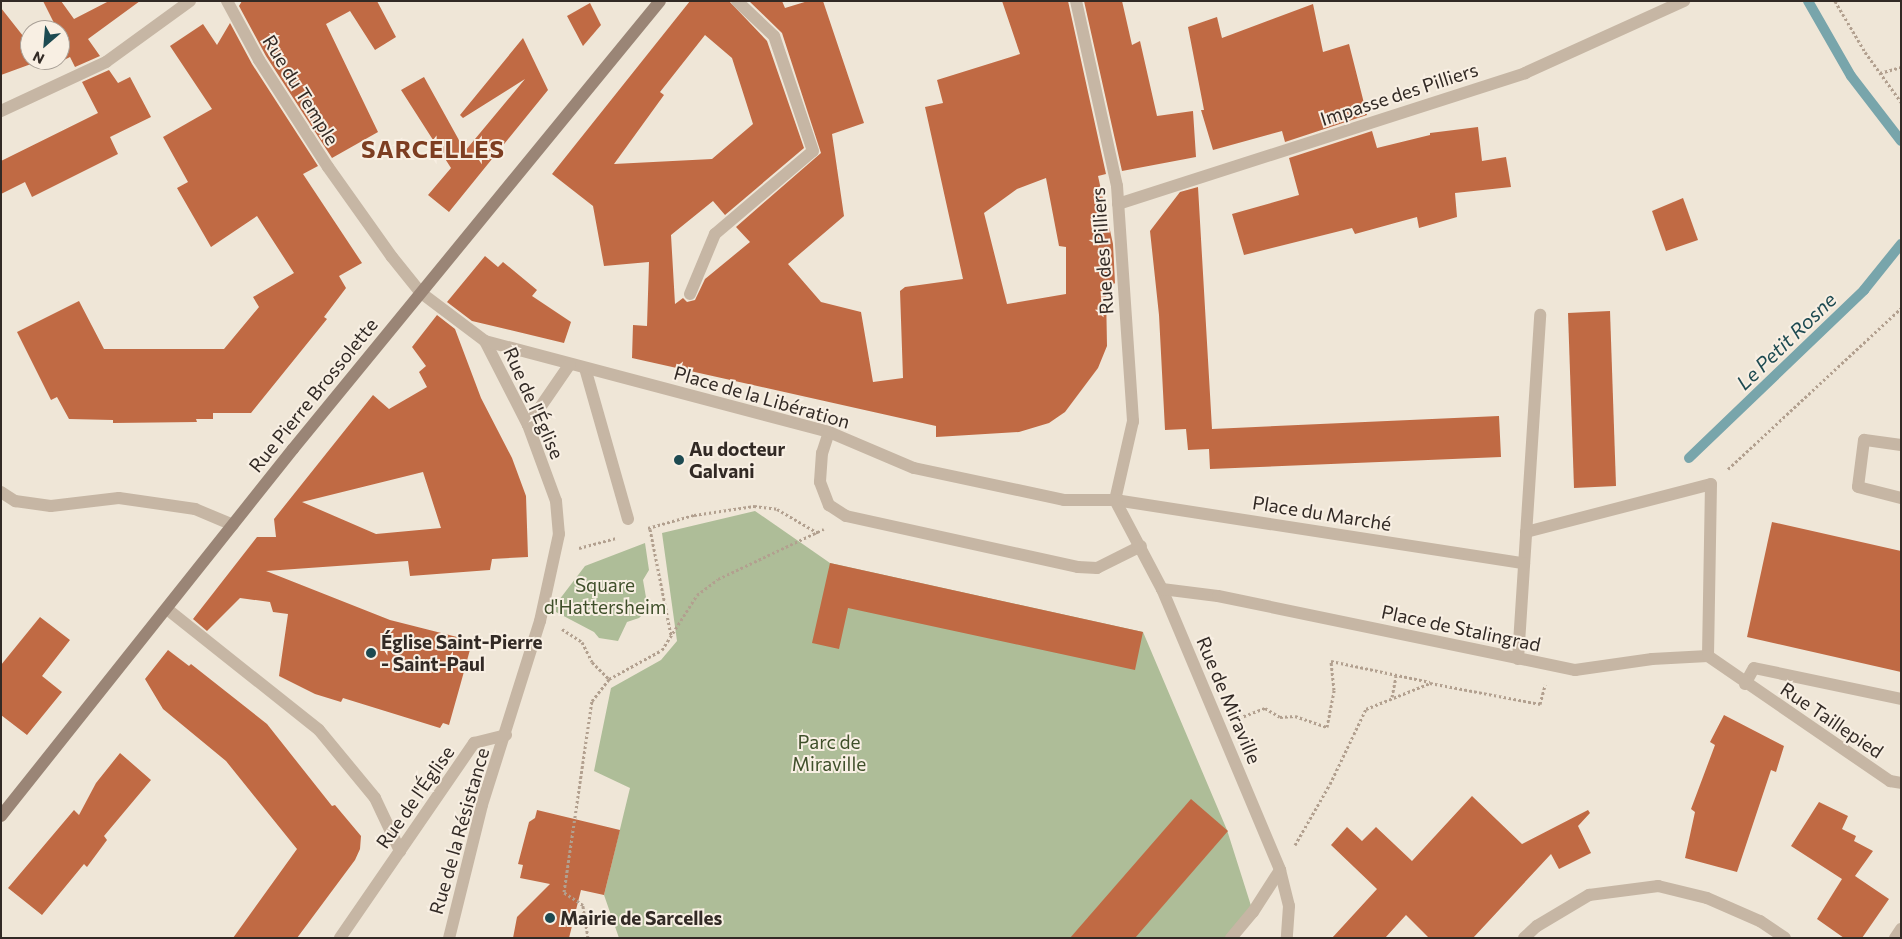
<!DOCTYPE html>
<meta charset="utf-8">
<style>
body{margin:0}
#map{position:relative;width:1902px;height:939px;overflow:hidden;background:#efe6d7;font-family:Commissioner,sans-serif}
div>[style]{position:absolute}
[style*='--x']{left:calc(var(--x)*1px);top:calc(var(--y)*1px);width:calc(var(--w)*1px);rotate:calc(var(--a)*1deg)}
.green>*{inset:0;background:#aebd98}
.stream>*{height:10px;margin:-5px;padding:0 5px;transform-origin:5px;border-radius:5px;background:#78a5ab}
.building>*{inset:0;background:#c06a44}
.path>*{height:3px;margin-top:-1.5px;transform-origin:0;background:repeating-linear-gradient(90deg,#b2a08f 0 2.5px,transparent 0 5px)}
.service>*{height:12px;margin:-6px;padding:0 6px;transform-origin:6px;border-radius:6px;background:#c6b6a4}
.pedestrian>*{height:12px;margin:-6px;padding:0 6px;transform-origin:6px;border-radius:6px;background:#c6b6a4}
.minor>*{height:12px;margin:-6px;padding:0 6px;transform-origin:6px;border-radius:6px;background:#c6b6a4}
.secondary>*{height:12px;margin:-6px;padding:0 6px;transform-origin:6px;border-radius:6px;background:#9a8576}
.dots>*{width:14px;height:14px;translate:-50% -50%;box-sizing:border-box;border:2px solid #f8efe3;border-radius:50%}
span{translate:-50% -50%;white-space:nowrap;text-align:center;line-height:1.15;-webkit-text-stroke:4px #f8efe3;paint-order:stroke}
.street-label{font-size:19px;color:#322a25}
.poi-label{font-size:19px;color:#322a25;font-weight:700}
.left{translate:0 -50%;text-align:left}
.park-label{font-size:19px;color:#3f4f2a}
.water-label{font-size:20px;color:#1d4a51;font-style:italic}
.district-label{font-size:24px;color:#7d3e22;font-weight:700;letter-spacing:1px}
.frame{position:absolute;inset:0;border:2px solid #322a25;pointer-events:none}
.north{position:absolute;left:20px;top:20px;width:50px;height:50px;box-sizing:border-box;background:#f8efe3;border:1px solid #a9a097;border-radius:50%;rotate:207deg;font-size:14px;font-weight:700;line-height:20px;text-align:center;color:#322a25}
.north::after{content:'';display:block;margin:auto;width:18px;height:22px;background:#1d4a51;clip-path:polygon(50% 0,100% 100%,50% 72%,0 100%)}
</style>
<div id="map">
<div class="green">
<div style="clip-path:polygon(755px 511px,830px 563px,1143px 632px,1227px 830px,1253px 912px,1231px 938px,619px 938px,604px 895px,630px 788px,594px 771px,611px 688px,661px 660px,677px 641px,662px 533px)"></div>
<div style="clip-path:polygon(645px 543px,649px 570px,643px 580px,648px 609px,639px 618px,627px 622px,618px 641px,599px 638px,594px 632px,556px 612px,556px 604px,585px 566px)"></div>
</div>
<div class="stream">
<div style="--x:1808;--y:1;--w:86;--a:60.2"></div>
<div style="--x:1851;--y:76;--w:82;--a:52.4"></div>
<div style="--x:1689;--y:458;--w:243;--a:-43.8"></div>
<div style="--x:1864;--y:290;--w:59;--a:-51.2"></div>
</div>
<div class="building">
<div style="clip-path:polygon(43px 1px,61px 1px,74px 19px,109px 1px,140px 1px,88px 39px,100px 56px,75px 67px,70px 57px,60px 62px,60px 30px,50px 30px,56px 27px)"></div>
<div style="clip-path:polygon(242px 1px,377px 1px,396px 37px,375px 50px,350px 11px,326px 24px,378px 132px,332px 158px,266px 56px,239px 6px)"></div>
<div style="clip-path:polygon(evenodd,690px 1px,729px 1px,767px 41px,804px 148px,725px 215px,713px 201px,671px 235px,675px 304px,683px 298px,687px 302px,695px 300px,705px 279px,750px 242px,736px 227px,821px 153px,782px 33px,749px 1px,782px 1px,785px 8px,808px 1px,823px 1px,864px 123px,832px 134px,844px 216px,788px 264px,821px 302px,861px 312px,873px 382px,903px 378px,900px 291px,905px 287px,963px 279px,925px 107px,943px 103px,937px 80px,1020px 54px,1002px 1px,1068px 1px,1106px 174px,1098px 176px,1113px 244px,1115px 283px,1106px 291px,1107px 346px,1098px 368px,1065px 412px,1049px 423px,1019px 432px,936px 437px,936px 426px,632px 358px,633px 325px,647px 326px,649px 262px,604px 266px,593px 206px,552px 174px,690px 1px,705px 35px,732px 58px,753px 124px,712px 159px,614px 164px,664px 95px,660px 92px,705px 35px,690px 1px,1046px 178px,1059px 246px,1066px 247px,1066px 294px,1007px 304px,984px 213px,1017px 189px,1046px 178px)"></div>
<div style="clip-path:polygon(1084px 1px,1122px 1px,1132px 45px,1140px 41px,1157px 116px,1193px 111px,1196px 157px,1122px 171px)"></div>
<div style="clip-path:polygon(590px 3px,601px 25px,583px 46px,567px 16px)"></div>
<div style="clip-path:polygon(1313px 4px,1323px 52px,1349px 44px,1367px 115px,1285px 142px,1282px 131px,1213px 150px,1201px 110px,1204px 110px,1188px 27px,1217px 17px,1222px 38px)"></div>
<div style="clip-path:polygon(1px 8px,27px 41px,30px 40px,30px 60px,42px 60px,1px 75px)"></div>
<div style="clip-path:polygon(230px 23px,252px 64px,318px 166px,303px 174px,362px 263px,339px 276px,346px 288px,324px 317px,327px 319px,251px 413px,213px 413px,213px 419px,196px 419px,197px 422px,113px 423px,113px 420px,69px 419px,57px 397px,51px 400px,17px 332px,79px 301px,104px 349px,224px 349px,259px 307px,253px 297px,294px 273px,257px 216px,211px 247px,177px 188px,188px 182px,163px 137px,212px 109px,170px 46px,203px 24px,217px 45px)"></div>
<div style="clip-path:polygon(523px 38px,548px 90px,449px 212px,428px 195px,451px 168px,401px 90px,424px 77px,465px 151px,525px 79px,463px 118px,460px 115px)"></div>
<div style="clip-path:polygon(109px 70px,118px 83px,130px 77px,151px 117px,110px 137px,118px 154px,32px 197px,25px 182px,1px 194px,1px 161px,98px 113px,82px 82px)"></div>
<div style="clip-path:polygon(1478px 127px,1482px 161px,1506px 157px,1511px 187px,1455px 193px,1457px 217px,1419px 228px,1417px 217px,1355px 234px,1352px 228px,1244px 255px,1232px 214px,1299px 195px,1289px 158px,1372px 131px,1377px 148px,1430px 135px,1430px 133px)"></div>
<div style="clip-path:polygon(1198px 187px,1212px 429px,1499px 416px,1501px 457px,1210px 469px,1209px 449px,1188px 450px,1186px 429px,1165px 430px,1159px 315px,1150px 231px,1180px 192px)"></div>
<div style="clip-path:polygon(1683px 198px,1698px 240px,1666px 251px,1652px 211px)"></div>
<div style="clip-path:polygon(485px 256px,498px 267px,503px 262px,537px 290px,532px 296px,571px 322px,564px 343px,472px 321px,447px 302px)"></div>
<div style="clip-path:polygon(1610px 311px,1616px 486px,1574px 488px,1568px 313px)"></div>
<div style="clip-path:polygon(evenodd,437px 315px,455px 329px,481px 398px,512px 458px,526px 496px,528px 557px,492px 559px,490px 570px,410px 576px,408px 561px,266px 571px,390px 620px,465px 639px,464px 644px,471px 646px,460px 686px,449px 725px,443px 723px,440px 728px,343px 698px,341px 702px,315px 694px,279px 676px,288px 614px,273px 612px,270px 602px,240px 598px,207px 631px,193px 619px,257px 537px,276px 537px,274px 519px,373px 395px,389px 409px,427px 387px,419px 372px,426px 366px,412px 347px,437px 315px,423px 472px,441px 528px,376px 534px,302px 502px,423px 472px)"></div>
<div style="clip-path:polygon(1772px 522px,1901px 551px,1901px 672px,1747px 637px)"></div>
<div style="clip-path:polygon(830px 563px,1143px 632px,1135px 670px,848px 608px,839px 649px,812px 643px)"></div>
<div style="clip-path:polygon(40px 617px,70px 640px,42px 676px,62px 692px,27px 735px,1px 715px,1px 665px)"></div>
<div style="clip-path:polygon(168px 650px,189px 666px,191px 664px,267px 724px,332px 806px,335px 805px,361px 836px,360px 849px,355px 860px,297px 938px,233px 938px,297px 849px,226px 761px,163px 709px,145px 679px)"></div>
<div style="clip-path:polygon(1724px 715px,1784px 746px,1776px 772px,1771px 770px,1737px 872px,1685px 858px,1695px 812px,1691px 809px,1715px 745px,1710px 742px)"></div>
<div style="clip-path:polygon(120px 753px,151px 780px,104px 836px,107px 840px,87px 867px,84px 864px,42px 915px,8px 888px,74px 810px,79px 815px,96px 783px)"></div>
<div style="clip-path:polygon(1472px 796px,1522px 844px,1588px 810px,1590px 813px,1578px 826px,1591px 853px,1559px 869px,1551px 854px,1473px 938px,1429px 938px,1406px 915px,1385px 938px,1332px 938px,1377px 889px,1331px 845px,1347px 827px,1362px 841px,1376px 827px,1412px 861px)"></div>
<div style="clip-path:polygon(1191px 799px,1228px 831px,1135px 938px,1070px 938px)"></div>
<div style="clip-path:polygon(1819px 802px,1848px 816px,1842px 829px,1856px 836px,1854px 841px,1873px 851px,1855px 876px,1889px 899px,1862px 938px,1844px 938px,1817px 919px,1842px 879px,1791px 846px)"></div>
<div style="clip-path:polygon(537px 810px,620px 830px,604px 895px,581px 890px,569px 938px,513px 938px,517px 917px,550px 884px,520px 878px,523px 865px,518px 864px,529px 822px,535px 818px)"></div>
</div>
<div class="path">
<div style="--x:1835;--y:1;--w:59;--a:59.5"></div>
<div style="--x:1865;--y:52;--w:62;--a:54.2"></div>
<div style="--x:1880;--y:73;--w:22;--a:-16"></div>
<div style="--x:1728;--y:469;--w:236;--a:-42.9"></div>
<div style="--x:648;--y:528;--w:48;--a:-15.8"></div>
<div style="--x:694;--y:515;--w:61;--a:-8.5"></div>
<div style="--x:754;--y:506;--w:23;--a:7"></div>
<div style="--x:777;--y:509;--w:48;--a:30.3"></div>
<div style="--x:650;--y:529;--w:108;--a:78.8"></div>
<div style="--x:579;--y:548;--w:38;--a:-15"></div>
<div style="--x:562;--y:629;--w:24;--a:33"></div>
<div style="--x:582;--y:642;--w:22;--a:63"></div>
<div style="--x:592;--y:662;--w:24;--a:45"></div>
<div style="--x:1392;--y:697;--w:21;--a:-79"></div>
<div style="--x:1239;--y:718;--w:28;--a:-21"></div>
<div style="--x:1265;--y:708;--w:17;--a:31"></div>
<div style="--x:1280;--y:717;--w:15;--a:-4"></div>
<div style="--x:1295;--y:716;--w:34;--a:19"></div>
<div style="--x:1327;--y:727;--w:38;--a:-79"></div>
<div style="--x:1334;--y:690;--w:29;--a:-96"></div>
<div style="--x:1331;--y:661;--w:101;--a:12"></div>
<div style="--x:1295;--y:845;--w:70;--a:-60.2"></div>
<div style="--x:1330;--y:784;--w:83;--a:-64.4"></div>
<div style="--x:1366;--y:709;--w:69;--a:-22.1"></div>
<div style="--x:1430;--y:683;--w:112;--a:10.8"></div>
<div style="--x:1540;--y:704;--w:20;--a:-75"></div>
<div style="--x:588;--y:938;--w:33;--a:-99"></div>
<div style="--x:583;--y:905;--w:23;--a:-146"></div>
<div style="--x:564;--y:892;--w:193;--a:-81.7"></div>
<div style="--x:592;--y:701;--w:28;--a:-52"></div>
<div style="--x:609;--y:679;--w:60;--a:-28.7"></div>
<div style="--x:662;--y:650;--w:65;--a:-57.5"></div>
<div style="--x:697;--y:595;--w:26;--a:-37"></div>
<div style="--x:718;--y:579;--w:117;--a:-25.3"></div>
</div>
<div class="service">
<div style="--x:690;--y:294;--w:65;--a:-67.4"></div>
<div style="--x:715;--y:234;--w:128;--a:-40.3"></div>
<div style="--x:813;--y:151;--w:121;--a:-108.7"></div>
<div style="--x:774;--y:36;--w:51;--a:-136.6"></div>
<div style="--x:585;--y:368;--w:157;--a:74.1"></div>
<div style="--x:829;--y:432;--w:22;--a:108"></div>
<div style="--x:822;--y:453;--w:29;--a:94"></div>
<div style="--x:820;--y:482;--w:25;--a:69"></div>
<div style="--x:829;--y:505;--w:20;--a:33"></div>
<div style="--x:846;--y:516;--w:238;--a:12.4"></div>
<div style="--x:1078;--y:567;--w:19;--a:3"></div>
<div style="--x:1097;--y:568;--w:49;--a:-26.6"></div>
<div style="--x:1901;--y:445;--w:37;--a:-172"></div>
<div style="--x:1864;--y:440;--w:47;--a:97.3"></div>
<div style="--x:1858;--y:487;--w:44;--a:14.3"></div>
<div style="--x:1;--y:492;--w:17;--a:33"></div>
<div style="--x:15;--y:501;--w:36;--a:8"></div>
<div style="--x:51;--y:506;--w:68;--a:-6.7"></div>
<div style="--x:119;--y:498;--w:77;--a:8.2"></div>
<div style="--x:195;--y:509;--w:41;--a:22.8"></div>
<div style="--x:1526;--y:532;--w:191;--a:-14.5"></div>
<div style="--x:1711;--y:484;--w:172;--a:91"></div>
<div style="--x:1518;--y:659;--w:345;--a:-86.3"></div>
<div style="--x:1745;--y:684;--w:18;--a:-61"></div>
<div style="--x:1754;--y:668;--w:150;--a:11.9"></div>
</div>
<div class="pedestrian">
<div style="--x:1115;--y:500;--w:414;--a:8.8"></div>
<div style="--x:167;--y:609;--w:194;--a:38.5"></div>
<div style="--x:319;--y:730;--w:88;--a:50.5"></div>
<div style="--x:375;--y:798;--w:59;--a:64.7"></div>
</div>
<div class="minor">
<div style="--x:227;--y:1;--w:67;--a:61.5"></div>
<div style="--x:259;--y:60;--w:127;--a:57.2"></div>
<div style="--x:328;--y:167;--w:110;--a:54.6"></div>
<div style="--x:392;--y:257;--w:45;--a:51.3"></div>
<div style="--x:420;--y:292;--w:81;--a:37"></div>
<div style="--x:485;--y:341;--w:94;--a:62.9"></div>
<div style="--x:528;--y:425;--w:81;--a:69.8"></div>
<div style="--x:556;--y:501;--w:33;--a:85"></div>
<div style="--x:559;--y:534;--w:89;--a:102.3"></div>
<div style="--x:540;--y:621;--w:193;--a:107.5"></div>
<div style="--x:482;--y:805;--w:137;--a:103.9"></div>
<div style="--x:1076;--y:1;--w:189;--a:77.5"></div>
<div style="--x:1117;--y:186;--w:236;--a:86.1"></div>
<div style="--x:1133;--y:421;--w:81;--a:102.8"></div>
<div style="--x:1;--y:111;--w:116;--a:-25"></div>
<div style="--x:106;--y:62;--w:104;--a:-36"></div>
<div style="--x:1118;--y:204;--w:428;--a:-17.8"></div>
<div style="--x:1525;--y:73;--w:175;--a:-24.4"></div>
<div style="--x:485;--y:341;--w:356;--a:14.8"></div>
<div style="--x:829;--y:432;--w:92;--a:23"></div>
<div style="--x:914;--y:468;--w:153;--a:12"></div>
<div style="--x:1064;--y:500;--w:51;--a:0"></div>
<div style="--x:528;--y:425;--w:74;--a:-55.5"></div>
<div style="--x:1115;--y:500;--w:101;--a:62.2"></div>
<div style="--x:1162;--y:589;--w:305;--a:67.2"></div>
<div style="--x:1280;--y:870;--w:37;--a:76"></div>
<div style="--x:1289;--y:906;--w:32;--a:94"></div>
<div style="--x:1162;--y:589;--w:56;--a:7.1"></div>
<div style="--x:1218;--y:596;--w:365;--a:11.7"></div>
<div style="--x:1575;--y:670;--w:78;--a:-8.1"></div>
<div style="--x:1652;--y:659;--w:56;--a:-3.1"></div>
<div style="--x:1708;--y:656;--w:221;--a:34.5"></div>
<div style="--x:1890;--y:781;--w:11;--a:10"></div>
<div style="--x:340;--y:938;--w:237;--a:-55.5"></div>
<div style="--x:474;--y:743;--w:33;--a:-14"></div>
<div style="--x:1231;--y:938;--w:34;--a:-50"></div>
<div style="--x:1253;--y:912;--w:50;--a:-57.3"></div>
<div style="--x:1524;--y:938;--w:18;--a:-43"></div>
<div style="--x:1537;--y:926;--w:61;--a:-30.8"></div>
<div style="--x:1589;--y:895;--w:70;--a:-7.4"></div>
<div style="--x:1658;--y:886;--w:50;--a:13.8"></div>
<div style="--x:1707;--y:898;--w:58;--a:23.5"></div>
<div style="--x:1760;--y:921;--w:30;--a:34"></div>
<div style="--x:1895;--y:938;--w:11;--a:-56"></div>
</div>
<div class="secondary">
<div style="--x:1;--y:816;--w:469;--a:-51.5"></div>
<div style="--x:293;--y:449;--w:579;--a:-50.68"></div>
</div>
<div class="dots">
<div style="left:679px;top:460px;background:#1d4a51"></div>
<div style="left:371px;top:653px;background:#1d4a51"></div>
<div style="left:550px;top:918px;background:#1d4a51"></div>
</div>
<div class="street-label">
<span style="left:301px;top:90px;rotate:58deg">Rue du Temple</span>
<span style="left:1399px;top:94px;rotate:-18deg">Impasse des Pilliers</span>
<span style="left:1102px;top:251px;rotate:-94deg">Rue des Pilliers</span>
<span style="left:313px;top:395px;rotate:-51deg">Rue Pierre Brossolette</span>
<span style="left:762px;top:397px;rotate:16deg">Place de la Libération</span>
<span style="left:534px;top:403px;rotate:66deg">Rue de l'Église</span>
<span style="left:1322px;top:513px;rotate:9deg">Place du Marché</span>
<span style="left:1461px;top:628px;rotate:12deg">Place de Stalingrad</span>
<span style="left:1229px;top:700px;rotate:67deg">Rue de Miraville</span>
<span style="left:1832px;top:720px;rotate:34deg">Rue Taillepied</span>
<span style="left:415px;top:797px;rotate:-55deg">Rue de l'Église</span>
<span style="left:459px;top:831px;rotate:-74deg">Rue de la Résistance</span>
</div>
<div class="poi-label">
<span class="left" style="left:689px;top:460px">Au docteur<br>Galvani</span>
<span class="left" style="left:381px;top:653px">Église Saint-Pierre<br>- Saint-Paul</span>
<span class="left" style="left:560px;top:918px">Mairie de Sarcelles</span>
</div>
<div class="park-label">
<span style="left:605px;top:596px">Square<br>d'Hattersheim</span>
<span style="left:829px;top:753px">Parc de<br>Miraville</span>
</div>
<div class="water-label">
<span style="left:1786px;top:341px;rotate:-44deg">Le Petit Rosne</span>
</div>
<div class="district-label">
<span style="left:433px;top:149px">SARCELLES</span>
</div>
<div class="frame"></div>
<div class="north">N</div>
</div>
